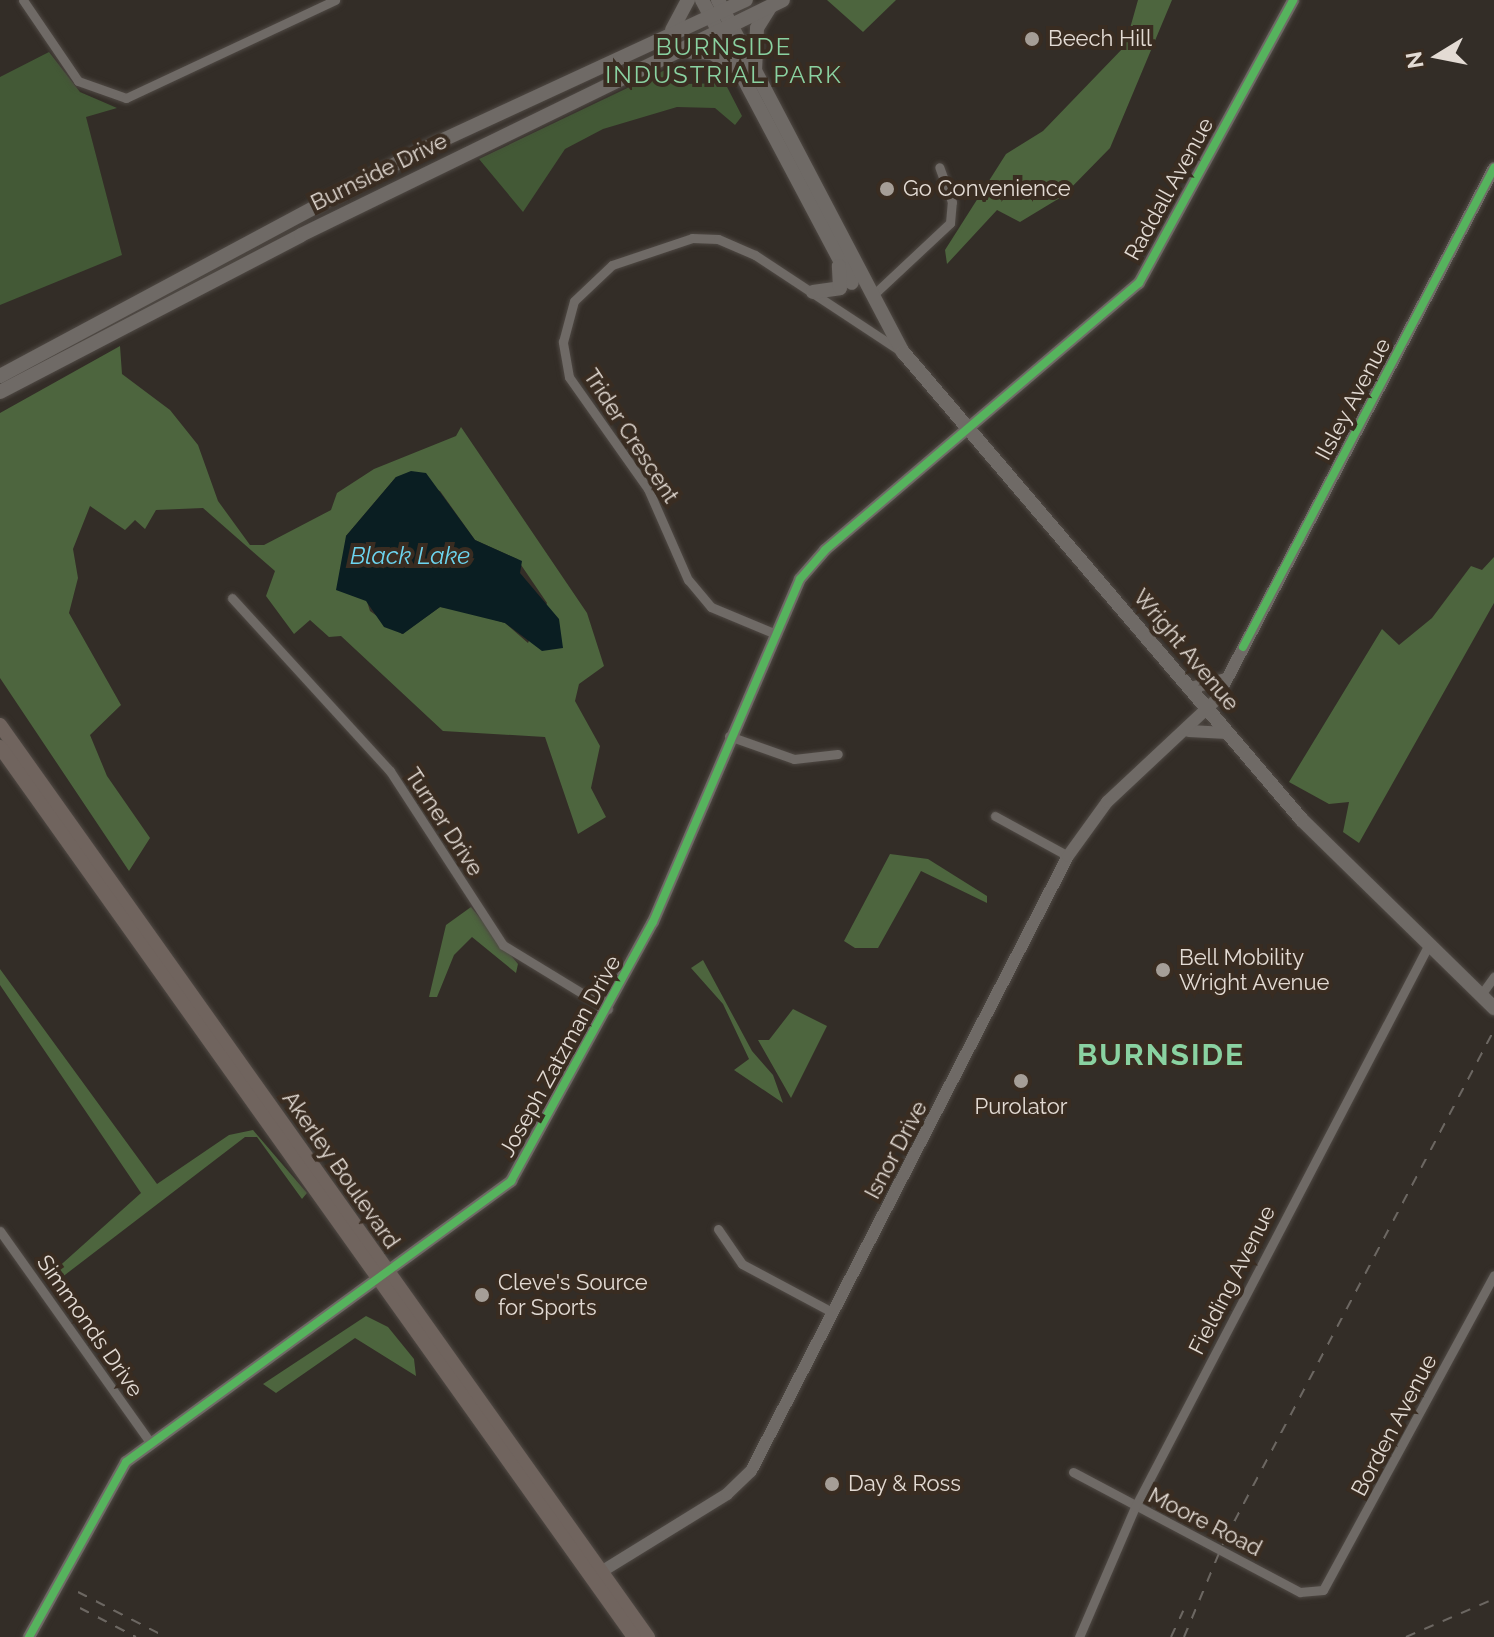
<!DOCTYPE html>
<style>
body{margin:0}
#map{position:relative;width:1494px;height:1637px;overflow:hidden;background:#332d27;font-family:Raleway,sans-serif}
div>[style]{position:absolute}
[style*='--x']{left:calc(var(--x)*1px);top:calc(var(--y)*1px);width:calc(var(--w)*1px);rotate:calc(var(--a)*1deg)}
.green>*{inset:0;background:#435936}
.forest>*{inset:0;background:#4d653e}
.water>*{inset:0;background:#0a1e22}
.roads{filter:drop-shadow(0 0 2px #4f4944) drop-shadow(0 0 2px #4f4944)}
.minor>*{height:9px;margin:-4.5px;padding:0 4.5px;transform-origin:4.5px;border-radius:4.5px;background:#6f6a66}
.tertiary>*{height:12px;margin:-6px;padding:0 6px;transform-origin:6px;border-radius:6px;background:#6f6a66}
.secondary>*{height:14px;margin:-7px;padding:0 7px;transform-origin:7px;border-radius:7px;background:#6f6a66}
.primary>*{height:14px;margin:-7px;padding:0 7px;transform-origin:7px;border-radius:7px;background:#70645e}
.rail>*{height:2px;margin-top:-1px;transform-origin:0;background:repeating-linear-gradient(90deg,#6c6762 0 10px,transparent 0 20px)}
.cycleway>*{height:8px;margin:-4px;padding:0 4px;transform-origin:4px;border-radius:4px;background:#56b35d}
.dots>*{width:22px;height:22px;translate:-50% -50%;box-sizing:border-box;border:4px solid #392c21;border-radius:50%}
span{translate:-50% -50%;white-space:nowrap;text-align:center;line-height:1.15;-webkit-text-stroke:8px #392c21;paint-order:stroke}
.poi-label{font-size:22px;color:#e3dbd4}
.left{translate:0 -50%;text-align:left}
.street-label{font-size:22px;color:#e3dbd4}
.neighbourhood-label{font-size:24px;color:#8ad2a1;letter-spacing:2px}
.water-label{font-size:24px;color:#6dd6f1;font-style:italic}
.district-label{font-size:30px;color:#8ad2a1;font-weight:700;letter-spacing:2px}
.north{position:absolute;left:1398px;top:16px;width:80px;height:80px;-webkit-text-stroke:6px #392c21;paint-order:stroke;rotate:260deg;font-size:22px;font-weight:700;line-height:32px;text-align:center;color:#e3dbd4}
.north::after{content:'';display:block;margin:auto;width:28px;height:36px;background:#e3dbd4;clip-path:polygon(50% 0,100% 100%,50% 72%,0 100%)}
</style>
<div id="map">
<div class="green">
<div style="clip-path:polygon(49px 52px,80px 92px,117px 108px,86px 117px,122px 255px,0 305px,0 77px)"></div>
<div style="clip-path:polygon(665px 70px,684px 84px,725px 83px,742px 116px,735px 125px,715px 108px,677px 107px,603px 129px,565px 149px,523px 212px,479px 159px)"></div>
</div>
<div class="forest">
<div style="clip-path:polygon(827px 0,896px 0,863px 32px)"></div>
<div style="clip-path:polygon(1138px 0,1172px 0,1110px 148px,1063px 196px,1020px 222px,997px 210px,947px 264px,945px 250px,1006px 154px,1043px 131px,1125px 46px)"></div>
<div style="clip-path:polygon(evenodd,120px 346px,122px 374px,170px 410px,198px 445px,218px 501px,250px 545px,264px 545px,331px 510px,337px 493px,374px 469px,456px 436px,461px 427px,587px 613px,604px 666px,579px 684px,575px 701px,600px 746px,591px 788px,606px 817px,578px 834px,545px 737px,443px 731px,341px 636px,329px 637px,310px 620px,294px 634px,266px 596px,275px 571px,203px 508px,156px 510px,145px 529px,135px 520px,125px 530px,90px 506px,73px 549px,78px 578px,69px 613px,121px 705px,90px 735px,107px 776px,150px 838px,129px 871px,0 678px,0 413px,120px 346px,396px 477px,440px 491px,475px 540px,517px 559px,547px 603px,528px 643px,505px 623px,459px 609px,440px 607px,402px 634px,370px 611px,346px 536px,396px 477px)"></div>
<div style="clip-path:polygon(1494px 557px,1494px 603px,1359px 843px,1343px 832px,1349px 802px,1329px 804px,1289px 782px,1382px 629px,1399px 645px,1432px 618px,1471px 566px,1482px 570px)"></div>
<div style="clip-path:polygon(890px 854px,928px 859px,987px 896px,987px 903px,921px 871px,878px 948px,855px 948px,844px 941px)"></div>
<div style="clip-path:polygon(471px 907px,518px 964px,516px 973px,472px 937px,454px 955px,437px 997px,429px 997px,446px 925px)"></div>
<div style="clip-path:polygon(703px 960px,752px 1051px,773px 1075px,783px 1103px,734px 1070px,749px 1059px,723px 1004px,691px 968px)"></div>
<div style="clip-path:polygon(0 969px,157px 1184px,229px 1135px,253px 1130px,307px 1193px,302px 1199px,257px 1137px,245px 1137px,57px 1281px,54px 1271px,141px 1193px,0 985px)"></div>
<div style="clip-path:polygon(793px 1009px,827px 1026px,791px 1098px,758px 1040px,769px 1040px)"></div>
<div style="clip-path:polygon(584px 1023px,589px 1027px,537px 1130px,530px 1126px)"></div>
<div style="clip-path:polygon(366px 1316px,388px 1327px,414px 1359px,416px 1376px,355px 1338px,276px 1393px,263px 1384px)"></div>
</div>
<div class="water">
<div style="clip-path:polygon(411px 471px,426px 473px,475px 540px,522px 561px,520px 573px,559px 619px,563px 648px,542px 651px,505px 623px,440px 607px,403px 634px,384px 627px,366px 601px,336px 590px,346px 536px,396px 477px)"></div>
</div>
<div class="roads">
<div class="minor">
<div style="--x:23;--y:0;--w:98;--a:55.8"></div>
<div style="--x:78;--y:81;--w:51;--a:19.5"></div>
<div style="--x:126;--y:98;--w:231;--a:-25.1"></div>
<div style="--x:872;--y:296;--w:107;--a:-43.1"></div>
<div style="--x:950;--y:223;--w:21;--a:-85"></div>
<div style="--x:952;--y:202;--w:37;--a:-110"></div>
<div style="--x:232;--y:598;--w:234;--a:47.6"></div>
<div style="--x:390;--y:771;--w:207;--a:57"></div>
<div style="--x:503;--y:945;--w:123;--a:31.4"></div>
<div style="--x:771;--y:632;--w:65;--a:-157.4"></div>
<div style="--x:711;--y:607;--w:35;--a:-130"></div>
<div style="--x:688;--y:580;--w:99;--a:-113.7"></div>
<div style="--x:648;--y:489;--w:137;--a:-125.2"></div>
<div style="--x:569;--y:377;--w:36;--a:-100"></div>
<div style="--x:563;--y:342;--w:42;--a:-75"></div>
<div style="--x:574;--y:301;--w:52;--a:-43.5"></div>
<div style="--x:612;--y:265;--w:84;--a:-18.6"></div>
<div style="--x:692;--y:238;--w:26;--a:2"></div>
<div style="--x:718;--y:239;--w:40;--a:23.4"></div>
<div style="--x:755;--y:255;--w:173;--a:33.4"></div>
<div style="--x:729;--y:736;--w:69;--a:19.5"></div>
<div style="--x:794;--y:759;--w:44;--a:-6.5"></div>
<div style="--x:995;--y:816;--w:83;--a:28.7"></div>
<div style="--x:1480;--y:996;--w:24;--a:-54"></div>
<div style="--x:718;--y:1229;--w:42;--a:55.6"></div>
<div style="--x:742;--y:1264;--w:102;--a:28.1"></div>
<div style="--x:0;--y:1231;--w:259;--a:54.6"></div>
<div style="--x:1073;--y:1472;--w:257;--a:27.9"></div>
<div style="--x:1300;--y:1592;--w:23;--a:-5"></div>
<div style="--x:1323;--y:1590;--w:358;--a:-61.5"></div>
<div style="--x:1079;--y:1637;--w:142;--a:-66.7"></div>
<div style="--x:1135;--y:1507;--w:633;--a:-62.42"></div>
</div>
<div class="tertiary">
<div style="--x:1190;--y:688;--w:36;--a:-14"></div>
<div style="--x:1189;--y:731;--w:38;--a:3"></div>
<div style="--x:596;--y:1575;--w:154;--a:-31.7"></div>
<div style="--x:727;--y:1494;--w:33;--a:-44"></div>
<div style="--x:751;--y:1471;--w:692;--a:-62.73"></div>
<div style="--x:1068;--y:856;--w:67;--a:-54.2"></div>
<div style="--x:1107;--y:802;--w:149;--a:-43.1"></div>
<div style="--x:1216;--y:700;--w:600;--a:-62.41"></div>
<div style="--x:29;--y:1637;--w:200;--a:-61"></div>
<div style="--x:126;--y:1462;--w:477;--a:-36.1"></div>
<div style="--x:511;--y:1181;--w:295;--a:-61.3"></div>
<div style="--x:653;--y:922;--w:373;--a:-66.8"></div>
<div style="--x:800;--y:579;--w:38;--a:-49"></div>
<div style="--x:825;--y:550;--w:412;--a:-40.4"></div>
<div style="--x:1139;--y:283;--w:322;--a:-61.4"></div>
</div>
<div class="secondary">
<div style="--x:702;--y:0;--w:320;--a:62.1"></div>
<div style="--x:718;--y:0;--w:398;--a:62.3"></div>
<div style="--x:903;--y:352;--w:615;--a:49.55"></div>
<div style="--x:1302;--y:820;--w:269;--a:44.4"></div>
<div style="--x:672;--y:30;--w:34;--a:-62"></div>
<div style="--x:682;--y:51;--w:30;--a:4"></div>
<div style="--x:712;--y:53;--w:25;--a:32"></div>
<div style="--x:755;--y:71;--w:43;--a:-87.3"></div>
<div style="--x:757;--y:28;--w:25;--a:-58"></div>
<div style="--x:813;--y:292;--w:27;--a:-8"></div>
<div style="--x:840;--y:288;--w:22;--a:-93"></div>
<div style="--x:0;--y:376;--w:476;--a:-28.2"></div>
<div style="--x:419;--y:151;--w:360;--a:-24.8"></div>
<div style="--x:0;--y:392;--w:339;--a:-27.5"></div>
<div style="--x:301;--y:235;--w:536;--a:-25.99"></div>
</div>
<div class="primary">
<div style="--x:0;--y:725;--w:1119;--a:54.61"></div>
<div style="--x:0;--y:747;--w:1093;--a:54.54"></div>
</div>
</div>
<div class="rail">
<div style="--x:78;--y:1592;--w:99;--a:27.1"></div>
<div style="--x:80;--y:1608;--w:63;--a:27.4"></div>
<div style="--x:1171;--y:1637;--w:29;--a:-65"></div>
<div style="--x:1184;--y:1637;--w:106;--a:-67.3"></div>
<div style="--x:1225;--y:1539;--w:576;--a:-62.14"></div>
<div style="--x:1406;--y:1637;--w:96;--a:-23.4"></div>
</div>
<div class="cycleway">
<div style="--x:1243;--y:647;--w:541;--a:-62.35"></div>
<div style="--x:29;--y:1637;--w:200;--a:-61"></div>
<div style="--x:126;--y:1462;--w:477;--a:-36.1"></div>
<div style="--x:511;--y:1181;--w:295;--a:-61.3"></div>
<div style="--x:653;--y:922;--w:373;--a:-66.8"></div>
<div style="--x:800;--y:579;--w:38;--a:-49"></div>
<div style="--x:825;--y:550;--w:412;--a:-40.4"></div>
<div style="--x:1139;--y:283;--w:322;--a:-61.4"></div>
</div>
<div class="dots">
<div style="left:1032px;top:39px;background:#a59e97"></div>
<div style="left:887px;top:189px;background:#a59e97"></div>
<div style="left:1163px;top:970px;background:#a59e97"></div>
<div style="left:1021px;top:1081px;background:#a59e97"></div>
<div style="left:482px;top:1295px;background:#a59e97"></div>
<div style="left:832px;top:1484px;background:#a59e97"></div>
</div>
<div class="poi-label">
<span class="left" style="left:1048px;top:39px">Beech Hill</span>
<span class="left" style="left:903px;top:189px">Go Convenience</span>
<span class="left" style="left:1179px;top:970px">Bell Mobility<br>Wright Avenue</span>
<span style="left:1021px;top:1107px">Purolator</span>
<span class="left" style="left:498px;top:1295px">Cleve's Source<br>for Sports</span>
<span class="left" style="left:848px;top:1484px">Day &amp; Ross</span>
</div>
<div class="street-label">
<span style="left:379px;top:172px;rotate:-26deg">Burnside Drive</span>
<span style="left:1169px;top:189px;rotate:-61deg">Raddall Avenue</span>
<span style="left:1353px;top:399px;rotate:-62deg">Ilsley Avenue</span>
<span style="left:631px;top:436px;rotate:57deg">Trider Crescent</span>
<span style="left:1186px;top:650px;rotate:50deg">Wright Avenue</span>
<span style="left:444px;top:822px;rotate:57deg">Turner Drive</span>
<span style="left:560px;top:1056px;rotate:-61deg">Joseph Zatzman Drive</span>
<span style="left:896px;top:1150px;rotate:-62deg">Isnor Drive</span>
<span style="left:341px;top:1170px;rotate:55deg">Akerley Boulevard</span>
<span style="left:1232px;top:1280px;rotate:-63deg">Fielding Avenue</span>
<span style="left:90px;top:1326px;rotate:55deg">Simmonds Drive</span>
<span style="left:1394px;top:1425px;rotate:-62deg">Borden Avenue</span>
<span style="left:1205px;top:1522px;rotate:27deg">Moore Road</span>
</div>
<div class="neighbourhood-label">
<span style="left:724px;top:61px">BURNSIDE<br>INDUSTRIAL PARK</span>
</div>
<div class="water-label">
<span style="left:410px;top:556px">Black Lake</span>
</div>
<div class="district-label">
<span style="left:1161px;top:1055px">BURNSIDE</span>
</div>
<div class="north">N</div>
</div>
